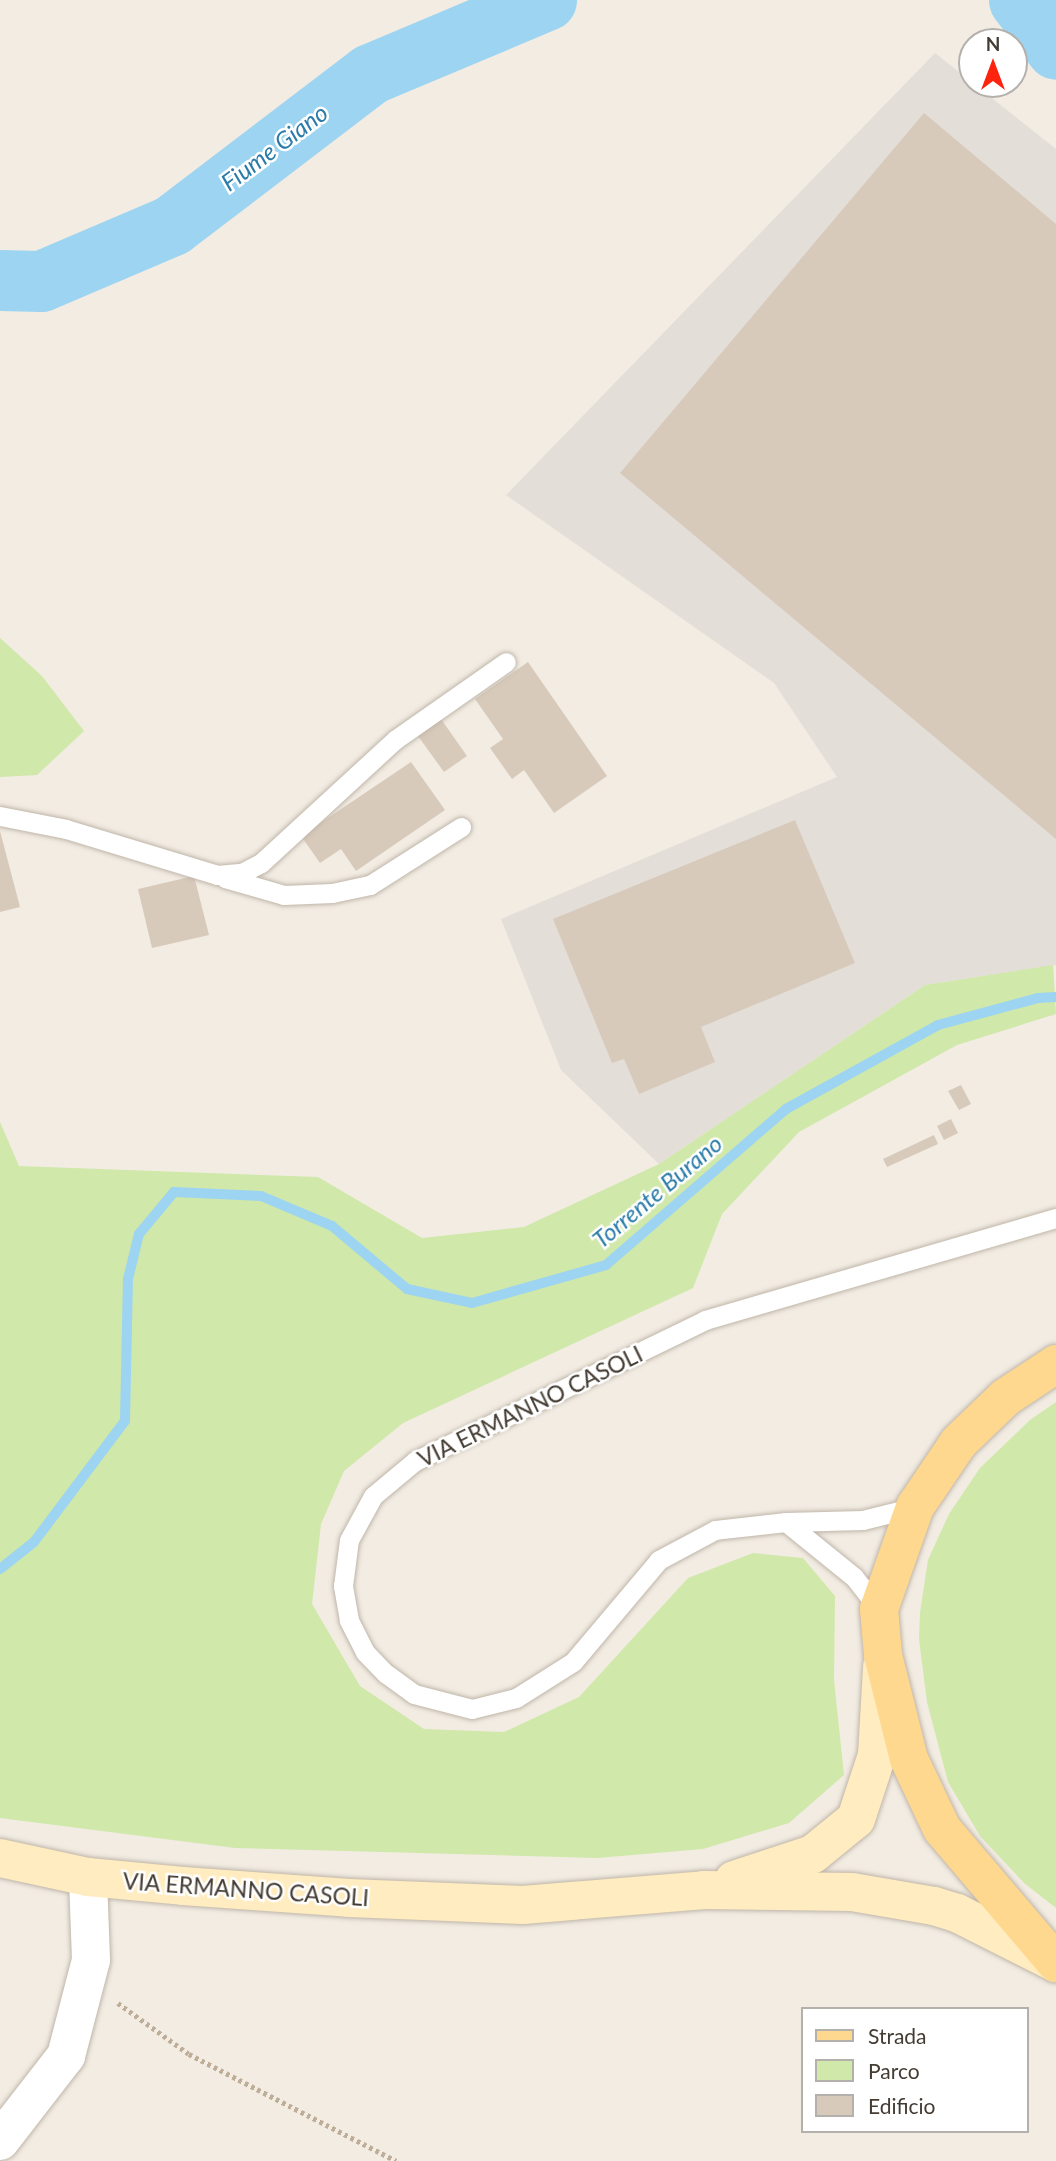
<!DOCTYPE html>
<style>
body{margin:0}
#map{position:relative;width:1056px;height:2161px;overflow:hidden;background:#f2ece3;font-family:Lato,sans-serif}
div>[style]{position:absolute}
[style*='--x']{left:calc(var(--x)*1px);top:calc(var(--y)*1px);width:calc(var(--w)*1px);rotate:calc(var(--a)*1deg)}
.industrial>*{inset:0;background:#e4ded8}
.green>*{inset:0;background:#d0e8aa}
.stream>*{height:10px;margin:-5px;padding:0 5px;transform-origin:5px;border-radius:5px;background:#9dd4f1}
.river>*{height:61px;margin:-30.5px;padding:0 30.5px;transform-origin:30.5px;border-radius:30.5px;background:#9dd4f1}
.building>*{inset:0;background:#d7cabb}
.path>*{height:4.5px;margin-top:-2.25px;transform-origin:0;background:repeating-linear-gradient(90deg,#bfae97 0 3.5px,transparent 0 7px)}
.roads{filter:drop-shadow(0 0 2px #c0b6a9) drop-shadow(0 0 2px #c0b6a9)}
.lane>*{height:19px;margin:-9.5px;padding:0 9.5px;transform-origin:9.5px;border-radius:9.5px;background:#fff}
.street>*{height:38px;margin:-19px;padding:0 19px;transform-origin:19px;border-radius:19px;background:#fff}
.secondary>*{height:38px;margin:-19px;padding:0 19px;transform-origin:19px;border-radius:19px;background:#ffecc0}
.primary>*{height:38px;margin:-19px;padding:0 19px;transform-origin:19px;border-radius:19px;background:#ffd88f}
span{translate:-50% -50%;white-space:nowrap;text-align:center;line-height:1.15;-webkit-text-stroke:5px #fff;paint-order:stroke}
.street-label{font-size:23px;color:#443c33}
.water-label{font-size:24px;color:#2a7ba9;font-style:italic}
.legend{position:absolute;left:801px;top:2007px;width:228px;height:126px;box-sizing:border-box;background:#fff;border:2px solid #b4b1ad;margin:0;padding:9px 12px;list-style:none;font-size:21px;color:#443c33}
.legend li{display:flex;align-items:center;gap:14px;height:35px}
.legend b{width:35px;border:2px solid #b4b1ad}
.north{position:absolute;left:958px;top:28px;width:70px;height:70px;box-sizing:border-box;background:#fff;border:2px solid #b4b1ad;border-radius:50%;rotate:0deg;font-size:19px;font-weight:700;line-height:28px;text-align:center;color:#443c33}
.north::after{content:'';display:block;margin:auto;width:24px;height:32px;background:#fe230e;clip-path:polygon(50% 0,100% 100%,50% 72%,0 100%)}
</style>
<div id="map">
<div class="industrial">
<div style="clip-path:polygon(935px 53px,1056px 149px,1056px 965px,925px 985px,659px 1164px,561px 1070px,501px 919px,837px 777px,774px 683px,506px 495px)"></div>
</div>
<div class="green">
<div style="clip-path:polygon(0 638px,42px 676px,84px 731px,37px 775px,0 777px)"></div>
<div style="clip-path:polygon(1053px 965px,1056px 1014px,957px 1045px,799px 1132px,722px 1214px,693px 1288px,403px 1423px,344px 1471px,321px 1524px,312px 1604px,360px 1686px,424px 1729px,504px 1732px,579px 1697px,688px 1578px,753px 1553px,803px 1558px,835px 1596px,834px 1680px,844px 1775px,789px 1823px,703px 1849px,597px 1858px,235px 1848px,0 1818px,0 1122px,19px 1166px,318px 1177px,422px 1238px,524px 1227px,659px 1164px,925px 985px)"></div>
<div style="clip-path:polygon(1056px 1402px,1056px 1908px,1024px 1883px,980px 1836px,948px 1782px,927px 1702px,919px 1639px,920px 1613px,928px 1560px,949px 1514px,980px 1468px,1030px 1420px)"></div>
</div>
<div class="stream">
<div style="--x:0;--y:1569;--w:43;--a:-38.5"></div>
<div style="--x:34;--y:1542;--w:151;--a:-53.1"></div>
<div style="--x:125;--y:1421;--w:142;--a:-88.8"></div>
<div style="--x:128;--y:1279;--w:46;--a:-76.3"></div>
<div style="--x:139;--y:1234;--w:55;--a:-50.2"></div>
<div style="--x:174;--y:1192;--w:87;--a:2.6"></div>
<div style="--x:261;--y:1196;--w:77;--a:22.9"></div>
<div style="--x:332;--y:1226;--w:98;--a:40"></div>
<div style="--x:407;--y:1289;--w:66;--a:12.2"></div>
<div style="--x:472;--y:1303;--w:139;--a:-15.8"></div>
<div style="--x:606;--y:1265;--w:238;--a:-40.9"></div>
<div style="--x:786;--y:1109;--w:174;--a:-28.9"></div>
<div style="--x:938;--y:1025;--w:104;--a:-15.1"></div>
<div style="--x:1038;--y:998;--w:18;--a:-3"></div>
</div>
<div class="river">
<div style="--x:1019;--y:0;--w:61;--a:52.9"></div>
<div style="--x:0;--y:280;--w:41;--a:1.4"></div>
<div style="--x:41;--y:281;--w:142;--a:-23.1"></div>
<div style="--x:172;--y:225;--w:249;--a:-37.3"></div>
<div style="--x:370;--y:74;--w:191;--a:-22.8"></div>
</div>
<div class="building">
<div style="clip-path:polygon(924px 113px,1056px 224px,1056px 839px,620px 473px)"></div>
<div style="clip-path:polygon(528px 662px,607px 776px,554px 813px,524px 770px,512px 779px,490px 748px,503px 739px,475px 699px)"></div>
<div style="clip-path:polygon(441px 719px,467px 756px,444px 772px,418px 736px)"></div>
<div style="clip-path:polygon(411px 762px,445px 810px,356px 871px,341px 849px,320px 863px,301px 836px)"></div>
<div style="clip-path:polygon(795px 820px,855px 963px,701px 1027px,715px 1062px,639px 1094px,624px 1059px,612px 1063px,553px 919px)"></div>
<div style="clip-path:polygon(0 831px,20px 907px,0 912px)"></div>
<div style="clip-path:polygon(194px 876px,209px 935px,152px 948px,138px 889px)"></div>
<div style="clip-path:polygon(961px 1085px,971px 1104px,959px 1110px,948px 1091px)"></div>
<div style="clip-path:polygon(951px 1119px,958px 1133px,944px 1140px,937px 1126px)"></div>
<div style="clip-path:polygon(934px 1135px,938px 1144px,887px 1167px,883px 1159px)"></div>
</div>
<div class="path">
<div style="--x:118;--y:2003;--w:87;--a:35.7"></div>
<div style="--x:189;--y:2054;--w:233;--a:27.3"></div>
</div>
<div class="roads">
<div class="lane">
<div style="--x:0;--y:816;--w:67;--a:11.1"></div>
<div style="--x:66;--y:829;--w:158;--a:16.9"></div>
<div style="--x:217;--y:875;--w:25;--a:-5"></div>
<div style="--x:242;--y:873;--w:21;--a:-28"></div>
<div style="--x:261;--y:863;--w:183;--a:-42.6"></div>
<div style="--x:396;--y:739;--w:134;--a:-35"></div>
<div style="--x:225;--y:878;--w:61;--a:16.1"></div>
<div style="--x:284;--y:895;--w:48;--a:-2.4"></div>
<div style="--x:332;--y:893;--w:39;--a:-12"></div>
<div style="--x:370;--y:885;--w:108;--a:-32.5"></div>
<div style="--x:915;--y:1507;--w:54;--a:166"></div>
<div style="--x:863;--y:1520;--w:77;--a:178.5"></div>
<div style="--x:786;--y:1522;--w:71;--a:173.6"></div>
<div style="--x:715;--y:1530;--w:64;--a:151.8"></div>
<div style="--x:659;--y:1560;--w:133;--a:130.1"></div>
<div style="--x:573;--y:1662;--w:67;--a:147.7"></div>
<div style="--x:516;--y:1698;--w:45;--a:166"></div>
<div style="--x:472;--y:1709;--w:60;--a:-165.5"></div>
<div style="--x:414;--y:1694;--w:34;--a:-144"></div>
<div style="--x:386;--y:1674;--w:30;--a:-134"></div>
<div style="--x:365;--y:1652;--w:36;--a:-117"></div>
<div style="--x:349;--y:1620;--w:35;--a:-100"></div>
<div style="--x:343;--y:1586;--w:46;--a:-82.6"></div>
<div style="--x:349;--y:1540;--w:50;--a:-61.4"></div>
<div style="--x:373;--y:1496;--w:55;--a:-39.8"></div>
<div style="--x:415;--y:1461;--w:322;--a:-25.9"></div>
<div style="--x:705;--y:1320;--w:366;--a:-16.2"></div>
<div style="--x:786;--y:1522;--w:87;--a:39"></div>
<div style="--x:854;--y:1577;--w:41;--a:52"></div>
</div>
<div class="street">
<div style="--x:0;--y:2141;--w:108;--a:-52.2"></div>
<div style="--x:66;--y:2056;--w:99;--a:-75.4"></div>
<div style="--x:91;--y:1960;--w:83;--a:-92.1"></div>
</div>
<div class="secondary">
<div style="--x:0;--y:1858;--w:90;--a:12.2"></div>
<div style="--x:88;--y:1877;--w:95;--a:5.4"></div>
<div style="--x:183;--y:1886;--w:166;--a:4.1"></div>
<div style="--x:349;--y:1898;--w:174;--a:2.3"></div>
<div style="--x:523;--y:1905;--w:182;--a:-4.7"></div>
<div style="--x:704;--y:1890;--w:148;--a:0.8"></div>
<div style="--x:852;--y:1892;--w:83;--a:9.7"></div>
<div style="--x:934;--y:1906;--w:24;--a:17"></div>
<div style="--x:957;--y:1913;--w:111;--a:26.8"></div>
<div style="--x:734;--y:1880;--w:83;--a:-18.2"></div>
<div style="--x:813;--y:1854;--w:55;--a:-39.1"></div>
<div style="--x:856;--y:1819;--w:67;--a:-71.8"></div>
<div style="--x:877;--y:1755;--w:88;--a:-86.7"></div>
</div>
<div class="primary">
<div style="--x:1056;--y:1364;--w:60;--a:146.6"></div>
<div style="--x:1006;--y:1397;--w:65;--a:136.2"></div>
<div style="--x:959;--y:1442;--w:78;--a:124.1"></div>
<div style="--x:915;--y:1507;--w:108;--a:109.4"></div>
<div style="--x:879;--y:1609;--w:46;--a:85"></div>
<div style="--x:883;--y:1655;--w:107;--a:76"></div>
<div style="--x:909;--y:1759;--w:77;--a:64.8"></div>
<div style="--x:942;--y:1829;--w:176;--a:49.6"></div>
</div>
</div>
<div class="street-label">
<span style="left:530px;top:1406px;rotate:-26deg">VIA ERMANNO CASOLI</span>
<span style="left:246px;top:1889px;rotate:4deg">VIA ERMANNO CASOLI</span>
</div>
<div class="water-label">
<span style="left:274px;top:147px;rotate:-37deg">Fiume Giano</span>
<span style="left:657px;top:1191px;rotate:-40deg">Torrente Burano</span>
</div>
<ul class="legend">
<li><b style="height:9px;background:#ffd88f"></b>Strada</li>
<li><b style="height:19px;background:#d0e8aa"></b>Parco</li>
<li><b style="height:19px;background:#d7cabb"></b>Edificio</li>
</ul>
<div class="north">N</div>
</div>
